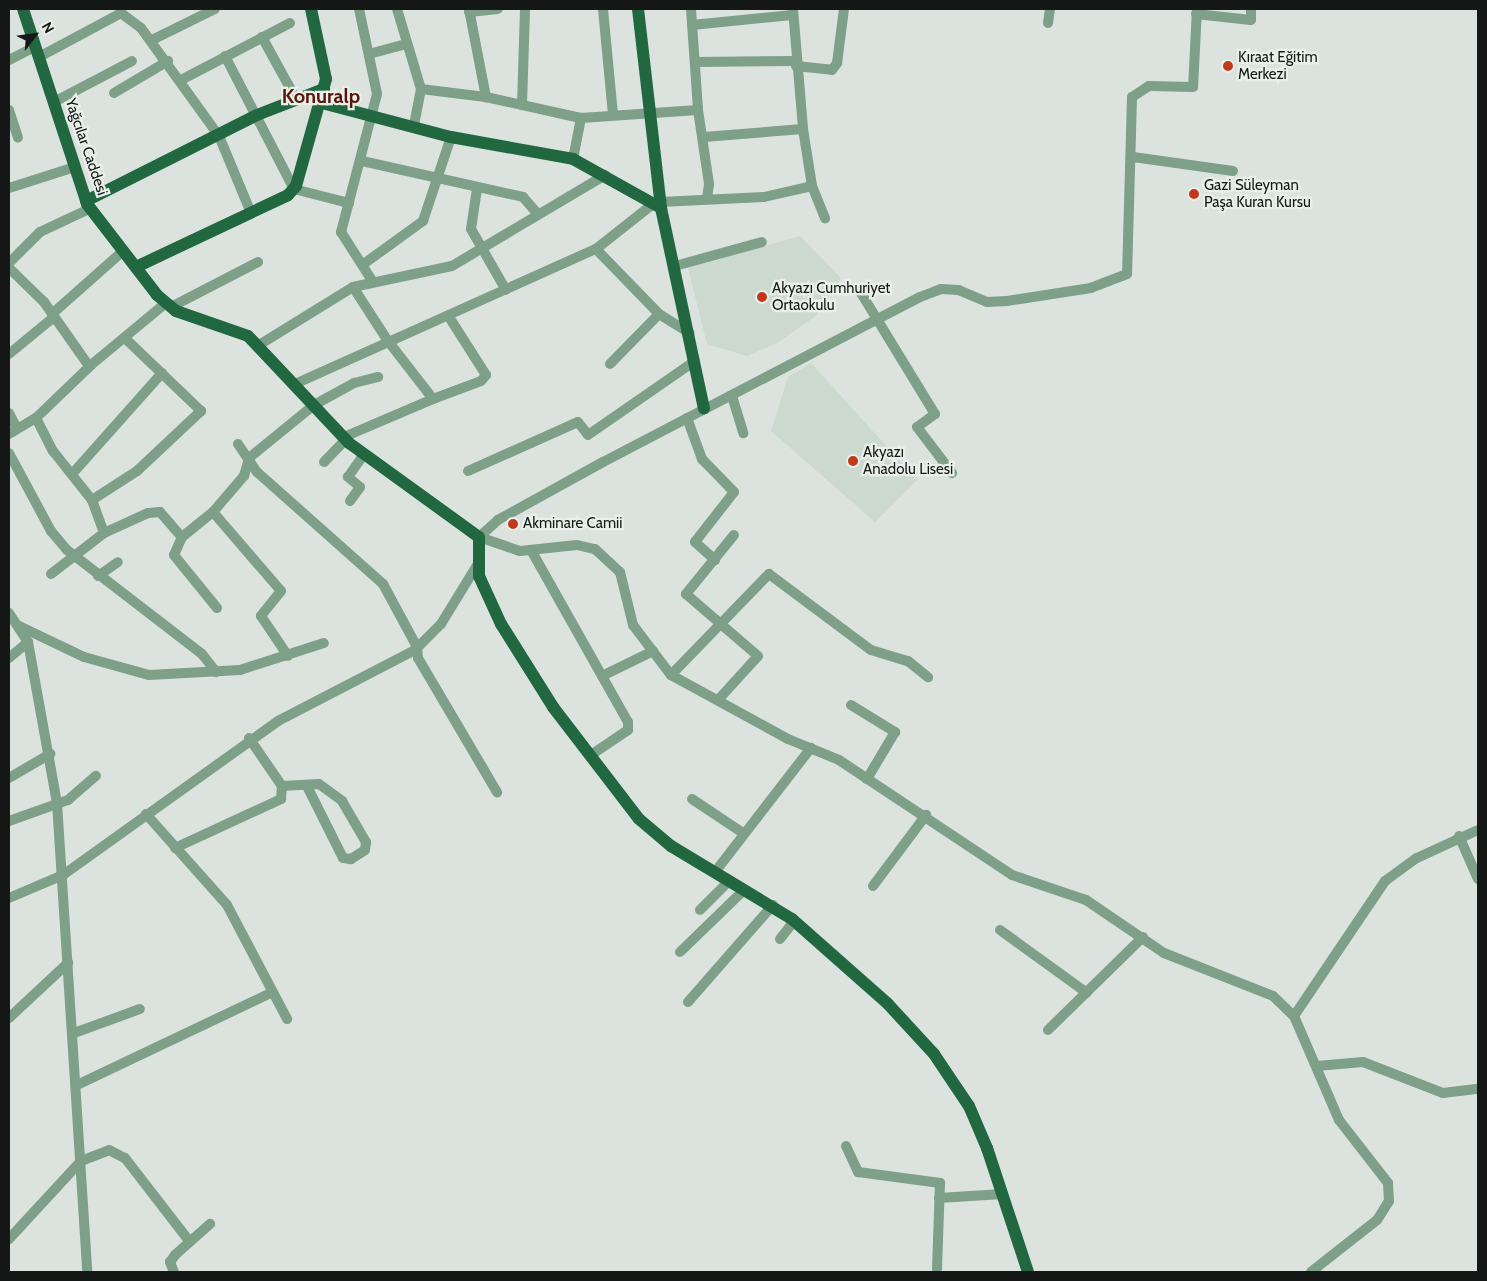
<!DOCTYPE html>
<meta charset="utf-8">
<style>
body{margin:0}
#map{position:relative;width:1487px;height:1281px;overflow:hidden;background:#dce3de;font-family:Cabin,sans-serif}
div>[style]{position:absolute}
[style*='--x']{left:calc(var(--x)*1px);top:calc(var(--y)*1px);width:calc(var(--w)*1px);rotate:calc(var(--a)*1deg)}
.built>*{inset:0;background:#cbd9cf}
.minor>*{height:10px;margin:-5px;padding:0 5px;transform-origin:5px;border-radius:5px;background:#7e9f88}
.major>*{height:12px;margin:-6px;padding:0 6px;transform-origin:6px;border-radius:6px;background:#216840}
.dots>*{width:14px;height:14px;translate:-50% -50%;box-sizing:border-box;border:2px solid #e9f0eb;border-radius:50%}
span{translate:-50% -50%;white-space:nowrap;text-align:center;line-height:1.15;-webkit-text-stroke:4.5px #e9f0eb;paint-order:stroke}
.poi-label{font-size:15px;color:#151816}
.left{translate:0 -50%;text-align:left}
.street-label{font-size:15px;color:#151816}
.district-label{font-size:20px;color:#591709;font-weight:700}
.frame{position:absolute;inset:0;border:10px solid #151816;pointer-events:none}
.north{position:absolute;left:10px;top:10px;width:50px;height:50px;-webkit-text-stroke:4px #e9f0eb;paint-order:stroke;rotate:60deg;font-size:14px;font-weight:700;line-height:20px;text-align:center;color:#151816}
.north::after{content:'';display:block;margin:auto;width:18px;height:22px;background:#151816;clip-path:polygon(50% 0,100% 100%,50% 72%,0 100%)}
</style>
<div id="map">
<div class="built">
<div style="clip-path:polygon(800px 236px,841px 278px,816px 316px,777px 343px,747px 356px,707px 344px,688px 268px)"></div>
<div style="clip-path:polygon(811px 363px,917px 480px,875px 522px,771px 431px,788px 377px)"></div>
</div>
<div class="minor">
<div style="--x:359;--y:9;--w:87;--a:78"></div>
<div style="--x:377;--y:94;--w:143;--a:104.6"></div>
<div style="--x:341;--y:232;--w:59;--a:57.4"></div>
<div style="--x:397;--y:9;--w:84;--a:73.3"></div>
<div style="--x:421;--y:89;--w:38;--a:101"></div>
<div style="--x:469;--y:9;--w:90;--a:79.1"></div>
<div style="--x:603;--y:9;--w:105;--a:84.6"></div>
<div style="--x:691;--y:9;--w:101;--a:86"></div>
<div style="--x:698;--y:110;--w:75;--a:81.5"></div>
<div style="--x:709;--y:184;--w:15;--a:98"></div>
<div style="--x:793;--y:9;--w:120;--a:85.2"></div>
<div style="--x:803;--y:129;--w:58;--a:81"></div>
<div style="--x:812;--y:186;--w:35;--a:68"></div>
<div style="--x:1197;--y:9;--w:78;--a:92.9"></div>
<div style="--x:1193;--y:87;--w:44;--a:-178.7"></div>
<div style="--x:1149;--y:86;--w:20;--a:147"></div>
<div style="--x:1132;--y:97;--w:177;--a:91.6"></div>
<div style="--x:1127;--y:274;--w:39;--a:159"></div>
<div style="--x:1091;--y:288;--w:85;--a:171.2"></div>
<div style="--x:1007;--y:301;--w:20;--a:177"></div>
<div style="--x:987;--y:302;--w:30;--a:-157"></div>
<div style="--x:959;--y:290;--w:18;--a:-177"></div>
<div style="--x:941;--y:289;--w:22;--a:159"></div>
<div style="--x:920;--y:297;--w:357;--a:152.5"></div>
<div style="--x:603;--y:462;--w:120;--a:151.1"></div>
<div style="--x:498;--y:520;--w:25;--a:138"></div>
<div style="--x:479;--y:537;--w:43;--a:18.9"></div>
<div style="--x:520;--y:551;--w:57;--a:-6"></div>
<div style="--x:577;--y:545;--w:18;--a:13"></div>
<div style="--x:595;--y:549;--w:34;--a:43"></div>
<div style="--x:620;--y:572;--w:55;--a:76.2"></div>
<div style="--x:633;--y:625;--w:63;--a:52.8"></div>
<div style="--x:671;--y:675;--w:133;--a:28.7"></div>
<div style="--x:788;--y:739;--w:55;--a:22.4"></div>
<div style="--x:839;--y:760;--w:208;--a:33.6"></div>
<div style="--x:1012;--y:875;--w:78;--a:18.7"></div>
<div style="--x:1086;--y:900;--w:94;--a:34.2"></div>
<div style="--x:1164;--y:953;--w:117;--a:21.5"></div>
<div style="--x:1273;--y:996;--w:29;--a:44"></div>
<div style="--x:1294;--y:1016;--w:113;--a:66.6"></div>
<div style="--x:1339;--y:1120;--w:80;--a:52.1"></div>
<div style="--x:1388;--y:1183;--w:18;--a:87"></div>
<div style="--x:1389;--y:1201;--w:22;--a:122"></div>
<div style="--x:1377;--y:1220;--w:84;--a:141.8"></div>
<div style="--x:469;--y:12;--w:29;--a:-6"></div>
<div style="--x:1196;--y:14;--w:55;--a:6.2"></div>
<div style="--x:1251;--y:20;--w:11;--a:-90"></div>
<div style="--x:1048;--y:23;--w:14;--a:-82"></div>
<div style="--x:692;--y:25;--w:101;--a:-5.7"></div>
<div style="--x:262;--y:37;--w:68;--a:61.2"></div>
<div style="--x:152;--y:40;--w:70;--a:-26.2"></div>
<div style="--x:369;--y:54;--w:38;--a:-15"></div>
<div style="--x:225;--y:56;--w:150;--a:62.6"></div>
<div style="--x:294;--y:189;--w:57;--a:14.3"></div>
<div style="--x:39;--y:57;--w:93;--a:-28.2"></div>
<div style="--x:121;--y:13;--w:25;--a:37"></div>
<div style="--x:141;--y:28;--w:133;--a:54.2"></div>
<div style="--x:219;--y:136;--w:83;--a:67.4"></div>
<div style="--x:9;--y:60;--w:29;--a:-27"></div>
<div style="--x:696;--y:62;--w:99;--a:-0.6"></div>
<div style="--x:796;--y:66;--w:36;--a:6"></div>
<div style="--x:832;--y:70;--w:9;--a:-54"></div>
<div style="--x:837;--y:63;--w:54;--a:-82.6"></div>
<div style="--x:181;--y:80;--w:123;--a:-27.6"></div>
<div style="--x:421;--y:89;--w:65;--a:7"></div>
<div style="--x:486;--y:97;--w:97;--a:12.5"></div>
<div style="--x:581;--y:118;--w:117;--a:-3.9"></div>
<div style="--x:114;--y:93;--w:63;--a:-30.7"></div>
<div style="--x:54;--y:102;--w:88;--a:-27.7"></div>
<div style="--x:522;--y:105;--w:96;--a:-88.2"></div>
<div style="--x:9;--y:110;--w:29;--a:72"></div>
<div style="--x:704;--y:137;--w:99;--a:-4.6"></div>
<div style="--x:1133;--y:157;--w:101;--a:8"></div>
<div style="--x:573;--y:159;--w:42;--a:-79"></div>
<div style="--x:362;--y:161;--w:165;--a:12.6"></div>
<div style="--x:523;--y:197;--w:23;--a:49"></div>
<div style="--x:9;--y:188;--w:69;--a:-17.7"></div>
<div style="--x:477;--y:189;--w:40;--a:98.5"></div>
<div style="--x:471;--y:229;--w:70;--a:60.2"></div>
<div style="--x:660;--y:202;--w:104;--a:-2.8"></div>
<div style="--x:764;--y:197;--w:49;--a:-12.9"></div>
<div style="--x:596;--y:249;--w:91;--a:45.9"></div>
<div style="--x:659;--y:314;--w:36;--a:32"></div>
<div style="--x:9;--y:263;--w:44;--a:-45"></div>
<div style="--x:40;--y:232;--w:56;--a:-25.2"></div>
<div style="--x:365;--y:263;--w:72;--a:-35.9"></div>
<div style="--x:423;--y:221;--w:89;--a:-71.6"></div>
<div style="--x:675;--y:266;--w:90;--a:-15.4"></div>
<div style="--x:9;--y:268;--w:49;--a:44.2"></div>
<div style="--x:44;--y:302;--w:78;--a:54.9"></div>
<div style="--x:353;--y:287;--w:64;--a:57.1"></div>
<div style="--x:388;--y:341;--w:73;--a:52.2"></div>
<div style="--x:433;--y:399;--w:51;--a:-20.6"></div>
<div style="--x:481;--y:381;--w:8;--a:-50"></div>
<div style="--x:486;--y:375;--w:69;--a:-122.5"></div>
<div style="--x:861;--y:293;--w:142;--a:58.6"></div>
<div style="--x:935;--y:414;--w:22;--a:144"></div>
<div style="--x:917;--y:427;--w:58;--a:52.7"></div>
<div style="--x:171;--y:307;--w:98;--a:-27.3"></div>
<div style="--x:52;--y:314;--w:95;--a:-41.6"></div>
<div style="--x:259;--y:345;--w:110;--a:-31.7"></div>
<div style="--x:353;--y:287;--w:101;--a:-12"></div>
<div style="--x:452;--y:266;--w:178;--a:-30.7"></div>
<div style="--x:9;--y:354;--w:58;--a:-39.4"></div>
<div style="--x:610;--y:364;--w:70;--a:-45.6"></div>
<div style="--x:295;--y:384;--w:330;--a:-24.2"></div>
<div style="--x:596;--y:249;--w:73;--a:-38.3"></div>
<div style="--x:732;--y:396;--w:39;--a:73"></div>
<div style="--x:9;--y:413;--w:16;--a:63"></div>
<div style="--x:36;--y:418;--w:37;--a:63"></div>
<div style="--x:53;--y:451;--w:63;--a:51.5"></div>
<div style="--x:92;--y:500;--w:35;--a:70"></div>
<div style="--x:687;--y:418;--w:44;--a:69.9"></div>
<div style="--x:702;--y:459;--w:46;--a:45.9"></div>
<div style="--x:734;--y:492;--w:63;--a:128"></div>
<div style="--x:695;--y:542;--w:27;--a:42"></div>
<div style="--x:9;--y:434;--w:31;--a:-31"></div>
<div style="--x:36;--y:418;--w:76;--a:-43.9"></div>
<div style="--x:91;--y:365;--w:97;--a:-39.6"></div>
<div style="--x:344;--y:437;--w:97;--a:-23.1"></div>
<div style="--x:238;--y:444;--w:34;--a:56"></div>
<div style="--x:257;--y:472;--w:169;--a:41.6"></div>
<div style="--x:383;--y:584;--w:72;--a:61.6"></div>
<div style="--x:417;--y:647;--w:11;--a:85"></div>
<div style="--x:418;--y:658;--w:156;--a:59.5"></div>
<div style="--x:9;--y:453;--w:89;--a:61.7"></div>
<div style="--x:51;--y:531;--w:25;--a:50"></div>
<div style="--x:67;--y:550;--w:170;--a:37.6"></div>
<div style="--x:202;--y:654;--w:23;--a:52"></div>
<div style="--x:324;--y:462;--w:32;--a:-46"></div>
<div style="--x:468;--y:471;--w:120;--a:-24"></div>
<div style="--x:578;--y:422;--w:16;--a:52"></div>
<div style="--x:588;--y:435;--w:130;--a:-34.7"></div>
<div style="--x:73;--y:473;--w:134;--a:-48.3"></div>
<div style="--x:92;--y:500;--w:54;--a:-32.8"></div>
<div style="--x:137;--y:471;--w:88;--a:-43.2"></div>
<div style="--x:201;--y:411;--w:105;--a:-136.2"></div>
<div style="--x:350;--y:501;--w:17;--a:-54"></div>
<div style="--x:360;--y:487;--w:16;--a:-140"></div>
<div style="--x:348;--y:477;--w:28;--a:-55"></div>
<div style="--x:213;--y:512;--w:104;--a:49.3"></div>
<div style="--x:281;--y:591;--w:32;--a:129"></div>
<div style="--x:261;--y:616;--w:48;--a:56"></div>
<div style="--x:531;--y:550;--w:197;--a:60.6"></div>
<div style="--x:628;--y:722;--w:8;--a:90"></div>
<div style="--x:628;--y:730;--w:45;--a:146"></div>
<div style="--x:51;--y:574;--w:67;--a:-37.7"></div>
<div style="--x:104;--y:533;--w:48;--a:-24.4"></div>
<div style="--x:148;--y:513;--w:12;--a:-5"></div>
<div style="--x:160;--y:512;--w:33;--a:49"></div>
<div style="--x:98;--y:576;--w:24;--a:-35"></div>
<div style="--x:217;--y:608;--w:68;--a:-129.1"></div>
<div style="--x:174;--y:555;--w:20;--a:-66"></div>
<div style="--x:182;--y:537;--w:40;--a:-39"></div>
<div style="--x:213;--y:512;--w:48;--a:-49.3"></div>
<div style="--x:244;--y:476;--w:19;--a:-74"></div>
<div style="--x:249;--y:458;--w:84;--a:-39.2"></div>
<div style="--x:314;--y:405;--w:46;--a:-28.8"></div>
<div style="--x:354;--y:383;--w:25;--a:-14"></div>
<div style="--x:9;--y:613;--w:35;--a:57"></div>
<div style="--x:28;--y:642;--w:164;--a:79.8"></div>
<div style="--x:57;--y:803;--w:470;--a:86.3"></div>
<div style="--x:19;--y:626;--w:72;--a:25.5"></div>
<div style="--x:84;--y:657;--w:67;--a:15.5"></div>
<div style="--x:149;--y:675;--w:91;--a:-3.1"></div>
<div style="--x:240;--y:670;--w:88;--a:-17.8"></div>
<div style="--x:9;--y:658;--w:25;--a:-40"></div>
<div style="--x:671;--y:675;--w:141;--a:-45.9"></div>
<div style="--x:769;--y:574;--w:127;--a:36.7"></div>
<div style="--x:871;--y:650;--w:39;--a:17"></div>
<div style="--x:908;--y:661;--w:26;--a:39"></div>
<div style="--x:602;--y:676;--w:57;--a:-26.1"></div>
<div style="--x:718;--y:700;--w:59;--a:-47.7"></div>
<div style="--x:758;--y:656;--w:95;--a:-139.3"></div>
<div style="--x:686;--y:594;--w:76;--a:-50.9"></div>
<div style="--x:851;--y:705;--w:52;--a:31.5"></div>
<div style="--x:895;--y:732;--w:55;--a:120.8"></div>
<div style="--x:249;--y:738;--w:58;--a:55.5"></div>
<div style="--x:282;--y:786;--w:37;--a:-3"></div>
<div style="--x:319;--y:784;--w:29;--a:36"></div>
<div style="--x:342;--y:801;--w:48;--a:59.7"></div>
<div style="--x:366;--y:842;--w:8;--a:97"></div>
<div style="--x:365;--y:850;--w:17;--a:147"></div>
<div style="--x:351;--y:859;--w:8;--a:-173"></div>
<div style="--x:343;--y:858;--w:80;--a:-116.6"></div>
<div style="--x:9;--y:778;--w:48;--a:-30.3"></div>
<div style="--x:692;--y:799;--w:61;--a:33.7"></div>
<div style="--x:146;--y:814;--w:122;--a:48.3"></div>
<div style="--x:227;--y:905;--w:129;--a:62.2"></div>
<div style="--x:9;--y:821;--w:63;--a:-19.6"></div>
<div style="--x:68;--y:800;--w:37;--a:-41"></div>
<div style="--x:1459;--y:836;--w:47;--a:66.2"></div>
<div style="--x:175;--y:848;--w:117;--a:-24.8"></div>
<div style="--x:281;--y:799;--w:13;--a:-86"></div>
<div style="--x:715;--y:872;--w:157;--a:-52.3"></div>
<div style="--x:873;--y:886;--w:89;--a:-53.3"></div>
<div style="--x:9;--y:898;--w:59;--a:-23.1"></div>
<div style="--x:63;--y:875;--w:264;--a:-35.6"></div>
<div style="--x:278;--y:721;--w:154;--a:-27.4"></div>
<div style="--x:415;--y:650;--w:37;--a:-45"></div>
<div style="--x:441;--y:624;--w:73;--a:-58.5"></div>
<div style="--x:700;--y:910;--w:41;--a:-45"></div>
<div style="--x:1000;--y:930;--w:107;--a:35.9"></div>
<div style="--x:780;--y:939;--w:23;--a:-52"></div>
<div style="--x:680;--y:952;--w:89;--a:-44.1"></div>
<div style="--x:688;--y:1002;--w:129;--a:-48.8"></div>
<div style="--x:1294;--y:1016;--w:163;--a:-56"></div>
<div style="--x:1385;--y:881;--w:39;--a:-36"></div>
<div style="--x:1417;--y:858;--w:67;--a:-24.7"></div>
<div style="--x:9;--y:1018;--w:81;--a:-43"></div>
<div style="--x:1048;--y:1030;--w:133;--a:-44.4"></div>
<div style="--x:74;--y:1033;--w:70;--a:-20"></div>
<div style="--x:1317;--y:1066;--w:46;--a:-5"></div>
<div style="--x:1363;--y:1062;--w:86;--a:21.2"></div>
<div style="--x:1443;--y:1093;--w:35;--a:-7"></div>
<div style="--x:77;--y:1085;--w:215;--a:-25.4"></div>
<div style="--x:846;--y:1146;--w:29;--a:65"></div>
<div style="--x:858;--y:1172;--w:83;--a:7.6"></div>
<div style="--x:940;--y:1183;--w:86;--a:92"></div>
<div style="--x:939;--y:1198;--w:64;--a:-3.6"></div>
<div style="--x:9;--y:1239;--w:106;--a:-47.3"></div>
<div style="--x:81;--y:1161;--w:30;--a:-21"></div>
<div style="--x:109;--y:1150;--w:18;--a:27"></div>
<div style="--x:125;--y:1158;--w:106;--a:52.3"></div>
<div style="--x:174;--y:1272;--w:11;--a:-112"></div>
<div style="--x:170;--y:1262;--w:9;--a:-54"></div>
<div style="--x:175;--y:1255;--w:47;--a:-41.5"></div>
</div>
<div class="major">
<div style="--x:23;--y:9;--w:205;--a:71.8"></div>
<div style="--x:87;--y:204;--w:115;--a:52.4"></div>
<div style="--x:157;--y:295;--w:25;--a:40"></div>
<div style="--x:176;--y:311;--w:76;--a:19.1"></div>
<div style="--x:248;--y:336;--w:147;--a:46.7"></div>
<div style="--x:349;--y:443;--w:160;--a:35.9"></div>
<div style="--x:479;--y:537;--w:39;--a:90"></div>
<div style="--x:479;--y:576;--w:53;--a:65.4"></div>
<div style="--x:501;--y:624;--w:98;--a:57.9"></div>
<div style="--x:553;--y:707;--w:141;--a:52.5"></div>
<div style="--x:639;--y:819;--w:42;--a:40.2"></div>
<div style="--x:671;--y:846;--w:141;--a:31.1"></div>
<div style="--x:792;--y:919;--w:128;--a:41.5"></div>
<div style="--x:888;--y:1004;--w:68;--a:47.4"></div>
<div style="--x:934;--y:1054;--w:63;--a:56.1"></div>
<div style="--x:969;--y:1106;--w:46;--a:66.8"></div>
<div style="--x:987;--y:1148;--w:131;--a:71.7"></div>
<div style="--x:638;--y:9;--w:200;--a:83.4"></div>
<div style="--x:661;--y:208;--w:205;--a:77.9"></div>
<div style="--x:322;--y:103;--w:133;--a:14.8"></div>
<div style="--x:451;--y:137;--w:124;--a:10.2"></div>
<div style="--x:573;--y:159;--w:101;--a:29.1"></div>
<div style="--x:86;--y:201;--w:191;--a:-26.7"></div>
<div style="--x:257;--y:115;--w:72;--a:-21.2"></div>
<div style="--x:136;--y:267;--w:168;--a:-25.3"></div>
<div style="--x:288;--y:195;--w:12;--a:-48"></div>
<div style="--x:296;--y:186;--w:111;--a:-74.3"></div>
<div style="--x:326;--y:79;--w:72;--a:-102.1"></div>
</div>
<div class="dots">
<div style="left:1228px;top:66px;background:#c2381b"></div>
<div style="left:1194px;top:194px;background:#c2381b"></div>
<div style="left:762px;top:297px;background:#c2381b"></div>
<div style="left:853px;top:461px;background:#c2381b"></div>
<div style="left:513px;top:524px;background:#c2381b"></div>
</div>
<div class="poi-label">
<span class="left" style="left:1238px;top:66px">Kıraat Eğitim<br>Merkezi</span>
<span class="left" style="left:1204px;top:194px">Gazi Süleyman<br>Paşa Kuran Kursu</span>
<span class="left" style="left:772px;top:297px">Akyazı Cumhuriyet<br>Ortaokulu</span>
<span class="left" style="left:863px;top:461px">Akyazı<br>Anadolu Lisesi</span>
<span class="left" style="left:523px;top:524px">Akminare Camii</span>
</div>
<div class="street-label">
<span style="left:86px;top:147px;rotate:71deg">Yağcılar Caddesi</span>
</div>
<div class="district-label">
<span style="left:321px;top:96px">Konuralp</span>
</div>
<div class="frame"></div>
<div class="north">N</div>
</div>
